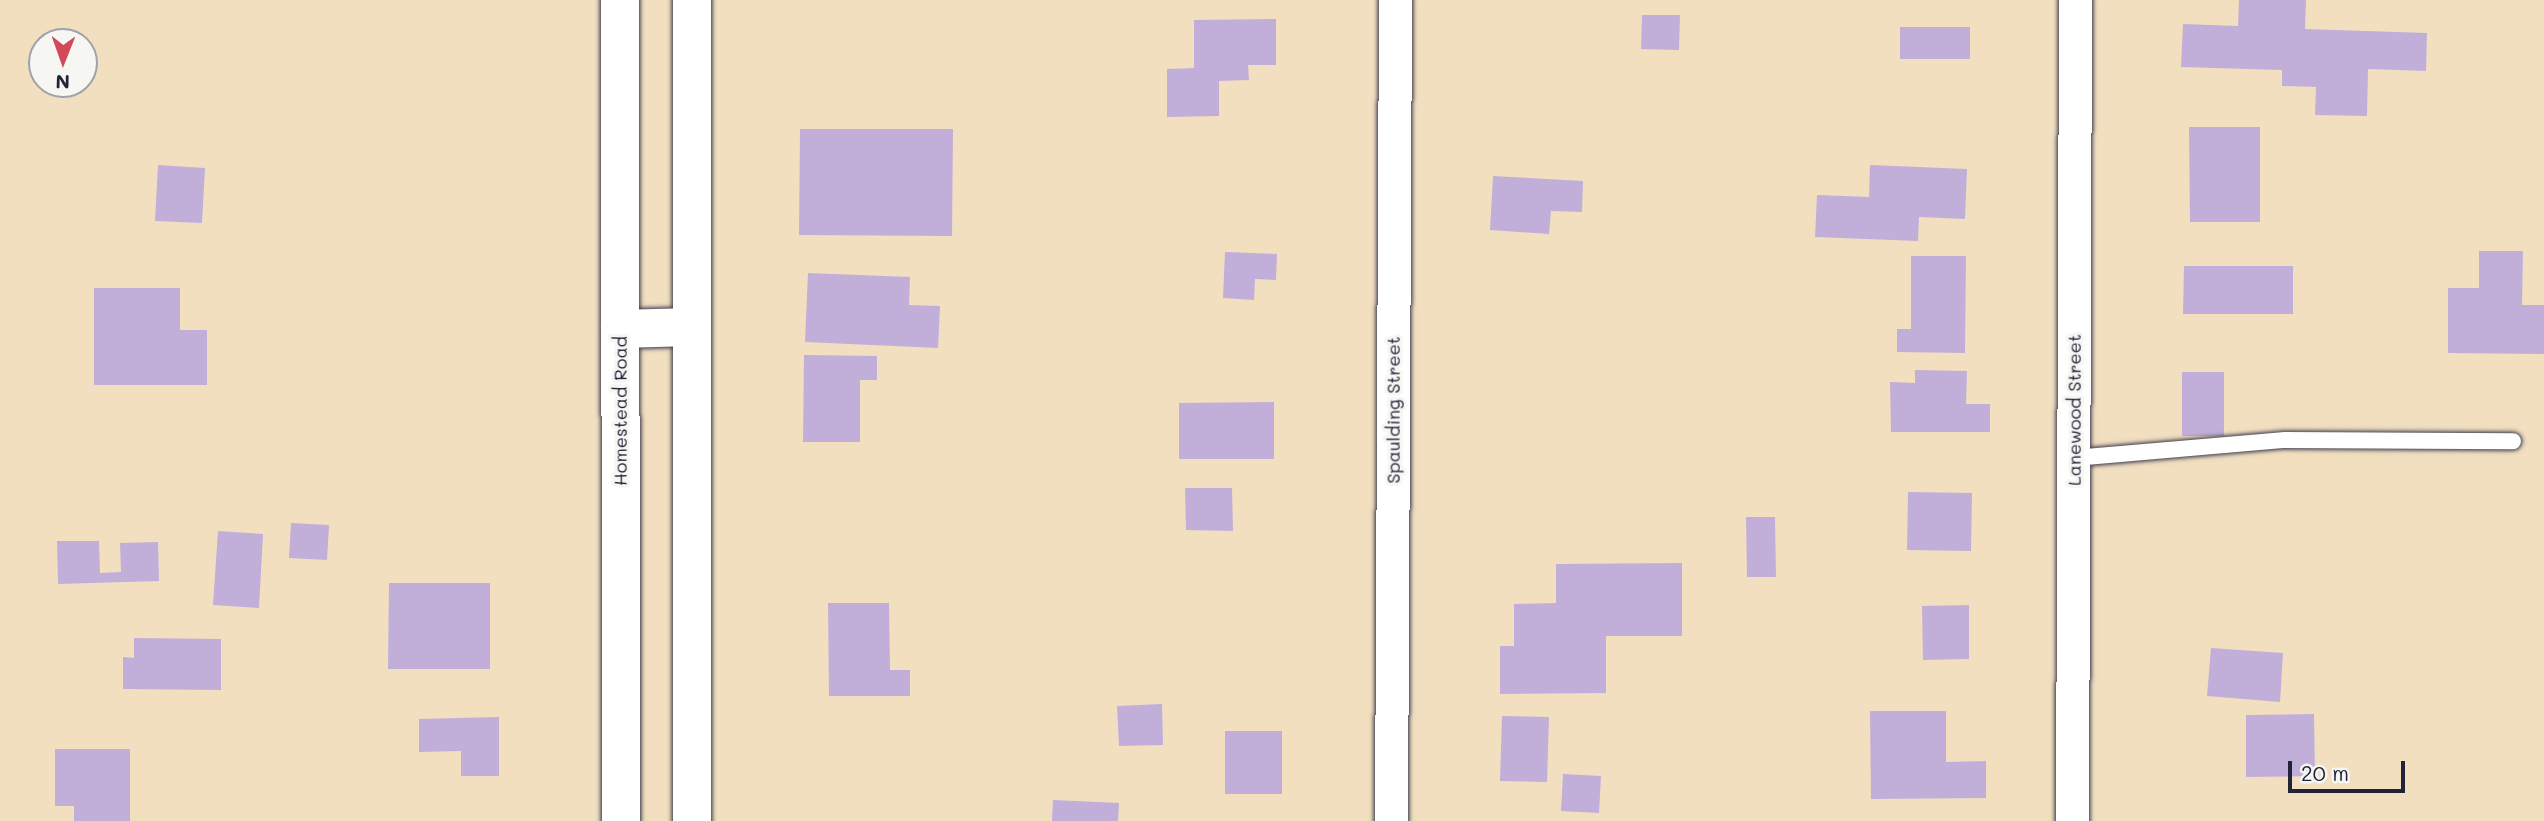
<!DOCTYPE html>
<style>
body{margin:0}
#map{position:relative;width:2544px;height:821px;overflow:hidden;background:#f1dfc0;font-family:Mali,sans-serif}
div>[style]{position:absolute}
[style*='--x']{left:calc(var(--x)*1px);top:calc(var(--y)*1px);width:calc(var(--w)*1px);rotate:calc(var(--a)*1deg)}
.building>*{inset:0;background:#c1afd9}
.roads{filter:drop-shadow(0 0 2px #413e4f) drop-shadow(0 0 2px #413e4f)}
.service>*{height:16px;margin:-8px;padding:0 8px;transform-origin:8px;border-radius:8px;background:#fff}
.minor>*{height:33px;margin:-16.5px;padding:0 16.5px;transform-origin:16.5px;border-radius:16.5px;background:#fff}
.secondary>*{height:38px;margin:-19px;padding:0 19px;transform-origin:19px;border-radius:19px;background:#fff}
span{translate:-50% -50%;white-space:nowrap;text-align:center;line-height:1.15;-webkit-text-stroke:7px #f6f6f2;paint-order:stroke}
.street-label{font-size:18px;color:#22223b}
.north{position:absolute;left:28px;top:28px;width:70px;height:70px;box-sizing:border-box;background:#f6f6f2;border:2px solid #a1a1a9;border-radius:50%;rotate:181deg;font-size:19px;font-weight:700;line-height:28px;text-align:center;color:#22223b}
.north::after{content:'';display:block;margin:auto;width:24px;height:32px;background:#d1495b;clip-path:polygon(50% 0,100% 100%,50% 72%,0 100%)}
.scale{position:absolute;left:2288px;top:761px;width:117px;height:32px;box-sizing:border-box;border:4px solid #22223b;border-top:0;padding-left:9px;font-size:21px;line-height:24px;white-space:nowrap;color:#22223b;-webkit-text-stroke:5px #f6f6f2;paint-order:stroke}
</style>
<div id="map">
<div class="building">
<div style="clip-path:polygon(2239px 0,2306px 0,2305px 29px,2427px 33px,2426px 71px,2368px 69px,2367px 116px,2315px 115px,2316px 87px,2282px 86px,2282px 70px,2181px 67px,2183px 24px,2238px 26px)"></div>
<div style="clip-path:polygon(1642px 15px,1680px 15px,1679px 50px,1641px 49px)"></div>
<div style="clip-path:polygon(1276px 19px,1276px 65px,1248px 65px,1249px 80px,1219px 81px,1219px 116px,1167px 117px,1167px 69px,1194px 68px,1194px 20px)"></div>
<div style="clip-path:polygon(1900px 27px,1970px 27px,1970px 59px,1900px 59px)"></div>
<div style="clip-path:polygon(2189px 127px,2260px 127px,2260px 222px,2190px 222px)"></div>
<div style="clip-path:polygon(800px 129px,953px 129px,952px 236px,799px 235px)"></div>
<div style="clip-path:polygon(158px 165px,205px 168px,202px 223px,155px 221px)"></div>
<div style="clip-path:polygon(1870px 165px,1967px 169px,1965px 219px,1919px 217px,1918px 241px,1815px 237px,1817px 195px,1869px 197px)"></div>
<div style="clip-path:polygon(1493px 176px,1583px 181px,1582px 212px,1551px 211px,1549px 234px,1490px 230px)"></div>
<div style="clip-path:polygon(2479px 251px,2523px 251px,2522px 305px,2544px 305px,2544px 354px,2448px 353px,2448px 288px,2479px 288px)"></div>
<div style="clip-path:polygon(1225px 252px,1277px 254px,1276px 280px,1255px 279px,1254px 300px,1223px 298px)"></div>
<div style="clip-path:polygon(1911px 256px,1966px 256px,1965px 353px,1897px 352px,1897px 329px,1911px 329px)"></div>
<div style="clip-path:polygon(2184px 266px,2293px 266px,2293px 314px,2183px 314px)"></div>
<div style="clip-path:polygon(808px 273px,910px 277px,909px 305px,940px 306px,938px 348px,805px 342px)"></div>
<div style="clip-path:polygon(94px 288px,180px 288px,180px 330px,207px 330px,207px 385px,94px 385px)"></div>
<div style="clip-path:polygon(804px 355px,877px 356px,877px 380px,860px 380px,860px 442px,803px 442px)"></div>
<div style="clip-path:polygon(1915px 370px,1967px 371px,1966px 404px,1990px 404px,1990px 432px,1891px 432px,1890px 382px,1915px 383px)"></div>
<div style="clip-path:polygon(2182px 372px,2224px 372px,2224px 436px,2182px 436px)"></div>
<div style="clip-path:polygon(1274px 402px,1274px 459px,1179px 459px,1179px 403px)"></div>
<div style="clip-path:polygon(1185px 488px,1232px 488px,1233px 531px,1186px 530px)"></div>
<div style="clip-path:polygon(1908px 492px,1972px 493px,1971px 551px,1907px 550px)"></div>
<div style="clip-path:polygon(1746px 517px,1775px 517px,1776px 577px,1747px 577px)"></div>
<div style="clip-path:polygon(291px 523px,329px 525px,327px 560px,289px 558px)"></div>
<div style="clip-path:polygon(218px 531px,263px 534px,259px 608px,213px 605px)"></div>
<div style="clip-path:polygon(57px 541px,99px 541px,100px 573px,121px 572px,120px 543px,158px 542px,159px 581px,58px 584px)"></div>
<div style="clip-path:polygon(1682px 563px,1682px 636px,1606px 636px,1606px 693px,1500px 694px,1500px 646px,1514px 646px,1514px 604px,1556px 603px,1556px 564px)"></div>
<div style="clip-path:polygon(389px 583px,490px 583px,490px 669px,388px 669px)"></div>
<div style="clip-path:polygon(828px 603px,889px 603px,890px 670px,910px 670px,910px 696px,829px 696px)"></div>
<div style="clip-path:polygon(1969px 605px,1969px 659px,1923px 660px,1922px 606px)"></div>
<div style="clip-path:polygon(134px 638px,221px 639px,221px 690px,123px 689px,123px 657px,134px 658px)"></div>
<div style="clip-path:polygon(2211px 648px,2283px 653px,2280px 702px,2207px 696px)"></div>
<div style="clip-path:polygon(1162px 704px,1163px 745px,1119px 746px,1117px 706px)"></div>
<div style="clip-path:polygon(1870px 711px,1946px 711px,1946px 762px,1986px 761px,1986px 798px,1871px 799px)"></div>
<div style="clip-path:polygon(2314px 714px,2315px 776px,2246px 777px,2246px 715px)"></div>
<div style="clip-path:polygon(1502px 716px,1549px 717px,1547px 782px,1500px 781px)"></div>
<div style="clip-path:polygon(499px 717px,499px 776px,461px 776px,461px 751px,419px 752px,419px 719px)"></div>
<div style="clip-path:polygon(1225px 731px,1282px 731px,1282px 794px,1225px 794px)"></div>
<div style="clip-path:polygon(55px 749px,130px 749px,130px 821px,74px 821px,74px 806px,55px 806px)"></div>
<div style="clip-path:polygon(1563px 774px,1601px 776px,1599px 813px,1561px 811px)"></div>
<div style="clip-path:polygon(1053px 800px,1119px 803px,1118px 821px,1052px 821px)"></div>
</div>
<div class="roads">
<div class="service">
<div style="--x:2074;--y:458;--w:212;--a:-4.9"></div>
<div style="--x:2285;--y:440;--w:228;--a:0.3"></div>
</div>
<div class="minor">
<div style="--x:1391;--y:821;--w:821;--a:-89.72"></div>
<div style="--x:2072;--y:821;--w:821;--a:-89.79"></div>
</div>
<div class="secondary">
<div style="--x:620;--y:0;--w:821;--a:89.93"></div>
<div style="--x:692;--y:0;--w:821;--a:90"></div>
<div style="--x:620;--y:329;--w:71;--a:-1.6"></div>
</div>
</div>
<div class="street-label">
<span style="left:1393px;top:410px;rotate:-90deg">Spaulding Street</span>
<span style="left:2074px;top:410px;rotate:-90deg">Lanewood Street</span>
<span style="left:620px;top:411px;rotate:-90deg">Homestead Road</span>
</div>
<div class="north">N</div>
<div class="scale">20 m</div>
</div>
